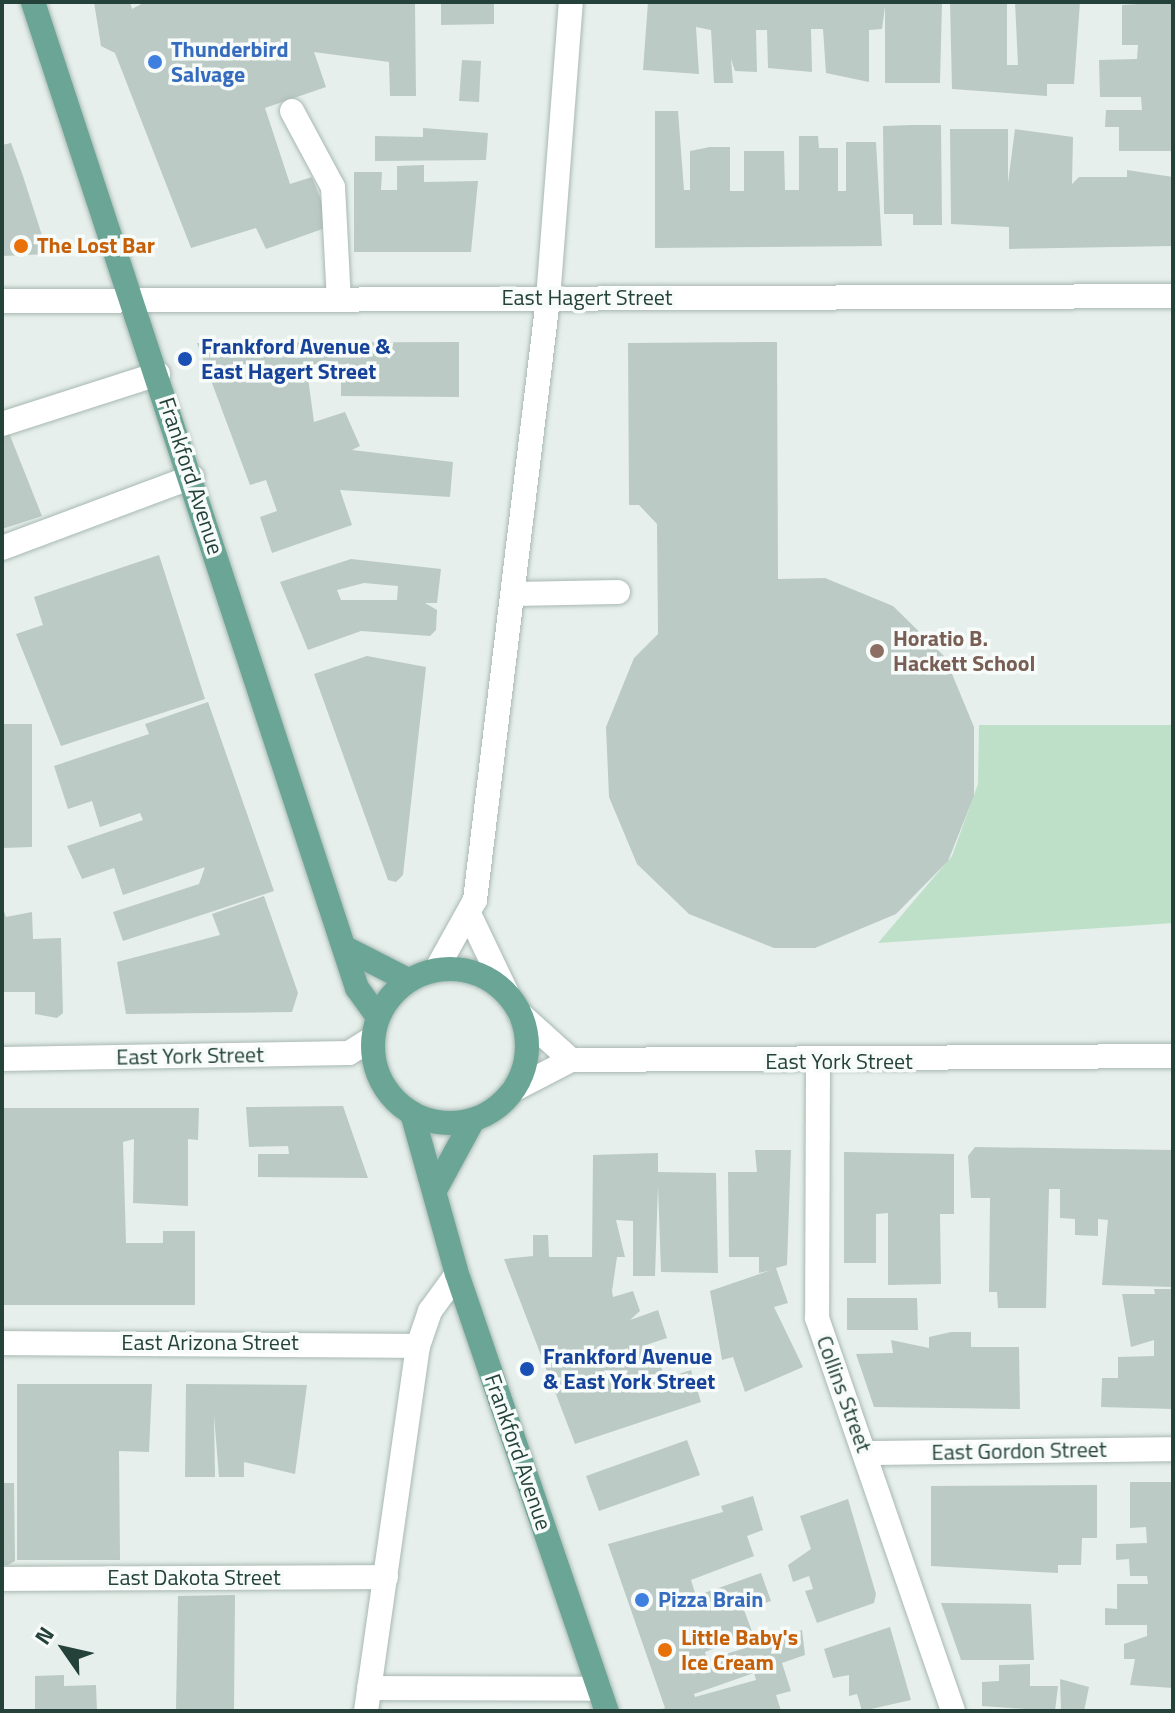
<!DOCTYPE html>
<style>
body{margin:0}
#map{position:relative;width:1175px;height:1713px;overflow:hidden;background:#e6efeb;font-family:"Titillium Web",sans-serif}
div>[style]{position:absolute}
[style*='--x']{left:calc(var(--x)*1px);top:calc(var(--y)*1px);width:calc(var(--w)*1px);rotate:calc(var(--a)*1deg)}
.green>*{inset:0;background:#bfe0c8}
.building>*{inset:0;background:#bbcac4}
.roads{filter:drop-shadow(0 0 2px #a8b8b2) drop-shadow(0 0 2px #a8b8b2)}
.minor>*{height:24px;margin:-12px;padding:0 12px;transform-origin:12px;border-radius:12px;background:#fff}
.major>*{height:24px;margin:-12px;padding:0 12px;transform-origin:12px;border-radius:12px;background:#6aa596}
.major>.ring{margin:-12px;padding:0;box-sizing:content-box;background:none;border:24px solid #6aa596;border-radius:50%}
.dots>*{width:22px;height:22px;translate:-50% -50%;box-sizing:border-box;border:4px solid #f7fbf9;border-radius:50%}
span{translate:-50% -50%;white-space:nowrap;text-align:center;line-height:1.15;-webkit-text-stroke:7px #f7fbf9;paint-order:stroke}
.shop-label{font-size:22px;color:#366cbe;font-weight:700}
.left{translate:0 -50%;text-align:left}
.food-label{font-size:22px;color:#c56008;font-weight:700}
.street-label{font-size:22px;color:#24423a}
.transit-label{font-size:22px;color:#164399;font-weight:700}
.education-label{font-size:22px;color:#785e54;font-weight:700}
.frame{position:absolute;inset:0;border:4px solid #24423a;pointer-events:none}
.north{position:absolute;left:24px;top:1609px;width:80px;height:80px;-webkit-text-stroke:6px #f7fbf9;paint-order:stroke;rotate:304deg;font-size:22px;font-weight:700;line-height:32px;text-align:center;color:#24423a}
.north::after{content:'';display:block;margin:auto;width:28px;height:36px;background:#24423a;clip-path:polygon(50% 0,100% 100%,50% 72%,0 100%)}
</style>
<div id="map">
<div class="green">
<div style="clip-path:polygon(979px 725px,1173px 725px,1173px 923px,878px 943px,952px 856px,978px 784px)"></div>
</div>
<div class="building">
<div style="clip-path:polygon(94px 2px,130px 2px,132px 9px,145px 2px,415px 2px,416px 96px,390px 96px,389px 62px,314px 52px,326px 87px,265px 108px,290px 184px,312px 177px,331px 226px,266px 249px,256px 228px,191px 248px,115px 53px,101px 46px)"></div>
<div style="clip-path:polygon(441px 2px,494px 2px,494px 24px,441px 25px)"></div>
<div style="clip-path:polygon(648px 2px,942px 2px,940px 83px,885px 83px,885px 6px,882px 29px,869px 30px,869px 82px,826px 73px,823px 29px,811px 29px,812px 72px,768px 68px,767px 30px,756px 30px,757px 72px,735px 71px,731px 59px,733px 83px,714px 83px,711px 30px,696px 27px,699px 74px,643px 70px)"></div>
<div style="clip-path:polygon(950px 2px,1007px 2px,1007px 65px,1018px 65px,1015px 2px,1080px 2px,1074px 84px,1047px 84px,1047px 96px,952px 89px)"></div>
<div style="clip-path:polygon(1173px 2px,1173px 151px,1119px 151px,1119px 127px,1105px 127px,1106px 110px,1142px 110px,1141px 97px,1100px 97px,1099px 60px,1137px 59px,1138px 45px,1122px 45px,1122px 5px)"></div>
<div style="clip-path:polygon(462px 60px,481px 61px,479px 102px,459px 101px)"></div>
<div style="clip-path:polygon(655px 111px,678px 111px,684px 190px,690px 190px,690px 151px,710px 147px,730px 147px,730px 191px,744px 191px,744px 151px,784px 151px,785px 190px,799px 190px,799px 136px,818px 136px,819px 148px,838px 148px,838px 191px,846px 191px,846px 142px,876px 142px,882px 246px,655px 248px)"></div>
<div style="clip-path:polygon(912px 125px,941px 125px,942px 225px,913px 225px,913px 214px,884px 214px,883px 126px)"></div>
<div style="clip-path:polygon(423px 128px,488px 133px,486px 160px,375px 161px,375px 136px,423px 137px)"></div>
<div style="clip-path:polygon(950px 129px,1008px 129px,1008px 183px,1015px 129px,1073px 137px,1072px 184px,1079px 177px,1127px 177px,1127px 170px,1173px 177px,1173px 246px,1009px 249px,1009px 227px,951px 224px)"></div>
<div style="clip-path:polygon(11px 143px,22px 173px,48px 254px,2px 256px,2px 145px)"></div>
<div style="clip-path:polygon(424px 165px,424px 182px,478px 181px,471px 252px,354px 252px,354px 172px,382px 172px,381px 190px,397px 190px,397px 166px)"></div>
<div style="clip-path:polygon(459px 342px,459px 397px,341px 396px,341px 379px,308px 378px,314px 422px,345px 412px,360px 446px,352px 450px,453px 462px,450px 497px,340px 490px,352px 525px,272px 553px,260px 517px,277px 511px,266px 480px,250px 485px,197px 343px)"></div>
<div style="clip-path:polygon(777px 342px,778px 579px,825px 578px,893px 606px,945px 657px,974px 727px,974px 796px,948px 861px,896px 914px,815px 948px,774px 948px,689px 914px,637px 864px,609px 797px,606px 727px,634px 658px,658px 634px,657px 524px,639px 505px,629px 505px,628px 343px)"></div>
<div style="clip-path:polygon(9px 433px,42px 516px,2px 529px,2px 436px)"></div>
<div style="clip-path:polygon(159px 555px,205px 699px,61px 746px,16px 634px,43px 625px,34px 597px)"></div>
<div style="clip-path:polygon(evenodd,351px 559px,441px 569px,437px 603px,425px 603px,437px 610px,436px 630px,430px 636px,361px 631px,308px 650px,280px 582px,351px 559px,364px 583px,398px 586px,397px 600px,341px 600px,337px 590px,364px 583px)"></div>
<div style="clip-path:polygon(367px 656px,426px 667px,403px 875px,396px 882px,388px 880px,314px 674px)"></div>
<div style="clip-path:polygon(208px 702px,274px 891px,123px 941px,113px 912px,199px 884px,205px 867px,123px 895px,114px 868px,82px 879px,67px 846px,143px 820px,140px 813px,100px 827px,92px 801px,68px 809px,54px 766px,149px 734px,145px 724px)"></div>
<div style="clip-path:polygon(2px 724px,32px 724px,32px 847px,2px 848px)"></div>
<div style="clip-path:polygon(264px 896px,298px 993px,292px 1012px,126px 1014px,117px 962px,220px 935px,212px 914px)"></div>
<div style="clip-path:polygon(2px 905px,6px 917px,32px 912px,33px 939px,61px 938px,63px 1013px,57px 1018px,35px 1014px,35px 992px,2px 992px)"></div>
<div style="clip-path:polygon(343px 1106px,368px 1178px,258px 1177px,258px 1154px,289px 1154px,288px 1146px,249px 1147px,246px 1107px)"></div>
<div style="clip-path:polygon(2px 1108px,199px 1108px,198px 1140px,188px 1139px,188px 1206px,133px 1203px,134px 1139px,123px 1142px,126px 1243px,163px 1243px,163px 1231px,195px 1231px,195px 1305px,2px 1305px)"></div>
<div style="clip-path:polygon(975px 1147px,1173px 1150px,1173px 1287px,1102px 1285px,1108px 1220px,1098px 1219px,1098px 1236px,1075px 1235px,1075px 1219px,1060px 1218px,1060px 1189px,1049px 1189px,1046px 1308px,998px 1308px,997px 1292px,989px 1292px,990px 1198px,971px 1198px,968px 1156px)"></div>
<div style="clip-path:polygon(755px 1150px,791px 1150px,787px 1265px,776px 1268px,788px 1303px,774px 1307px,803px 1367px,745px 1392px,733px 1357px,722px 1360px,710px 1291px,771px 1270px,759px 1273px,759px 1257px,729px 1257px,728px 1172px,757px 1172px)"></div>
<div style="clip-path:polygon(844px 1152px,954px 1154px,954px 1214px,940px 1214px,941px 1284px,888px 1285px,888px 1213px,876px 1214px,876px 1263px,844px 1263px)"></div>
<div style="clip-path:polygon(658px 1153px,658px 1172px,716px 1173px,718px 1273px,661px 1272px,658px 1186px,655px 1276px,633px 1276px,633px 1221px,616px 1220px,625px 1257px,617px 1257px,612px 1291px,613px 1297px,633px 1291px,640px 1311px,630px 1320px,658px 1310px,667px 1338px,643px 1346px,654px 1349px,664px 1374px,646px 1385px,691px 1370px,701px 1402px,575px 1444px,504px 1259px,533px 1256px,533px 1235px,548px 1235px,549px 1257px,592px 1257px,593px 1155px)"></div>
<div style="clip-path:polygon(1154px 1289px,1173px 1289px,1173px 1409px,1101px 1407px,1102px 1378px,1118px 1378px,1118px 1357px,1154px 1356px,1154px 1340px,1131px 1347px,1122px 1294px,1155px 1294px)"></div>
<div style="clip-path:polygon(847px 1298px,917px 1298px,918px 1330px,847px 1330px)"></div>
<div style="clip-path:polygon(951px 1332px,971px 1332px,971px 1347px,1019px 1347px,1020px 1409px,874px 1407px,856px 1354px,893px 1353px,891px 1340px,929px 1348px,929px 1337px)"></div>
<div style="clip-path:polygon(17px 1384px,152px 1384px,149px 1452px,119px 1451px,120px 1560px,17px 1560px)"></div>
<div style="clip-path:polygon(186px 1384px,307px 1385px,295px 1474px,244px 1462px,244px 1477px,219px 1477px,214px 1415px,215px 1477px,185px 1477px)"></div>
<div style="clip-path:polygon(687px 1440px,700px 1475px,599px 1511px,586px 1476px)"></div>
<div style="clip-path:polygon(1130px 1482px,1173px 1482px,1173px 1688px,1130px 1685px,1135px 1659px,1124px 1659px,1124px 1644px,1147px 1636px,1147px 1625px,1105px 1625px,1105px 1608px,1117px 1609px,1117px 1584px,1148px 1584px,1147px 1576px,1130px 1576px,1129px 1559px,1116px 1560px,1116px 1544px,1147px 1543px,1146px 1527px,1130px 1528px)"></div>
<div style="clip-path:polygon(2px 1483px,14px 1483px,15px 1561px,8px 1565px,2px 1565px)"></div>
<div style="clip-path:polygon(1097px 1485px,1097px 1538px,1082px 1538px,1081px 1565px,1058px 1565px,1058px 1573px,931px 1566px,931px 1486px)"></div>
<div style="clip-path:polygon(evenodd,753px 1496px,763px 1530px,747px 1536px,754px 1556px,691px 1580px,696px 1596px,761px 1573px,771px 1601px,744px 1610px,753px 1634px,705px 1652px,707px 1660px,802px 1630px,805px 1655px,782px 1663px,791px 1691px,776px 1695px,781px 1711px,657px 1711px,665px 1708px,608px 1544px,723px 1512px,721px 1506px,753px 1496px,754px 1673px,756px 1680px,695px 1697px,694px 1694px,754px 1673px)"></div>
<div style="clip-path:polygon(848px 1499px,876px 1594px,874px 1603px,817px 1623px,805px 1591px,813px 1589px,809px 1576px,793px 1582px,788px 1565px,811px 1549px,800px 1516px)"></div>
<div style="clip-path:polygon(235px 1595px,234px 1709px,176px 1711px,178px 1596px)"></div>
<div style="clip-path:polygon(941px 1603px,1031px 1604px,1034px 1660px,961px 1660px)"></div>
<div style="clip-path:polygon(890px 1627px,911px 1700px,862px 1711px,857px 1694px,849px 1696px,849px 1675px,833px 1678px,824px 1649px)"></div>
<div style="clip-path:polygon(1030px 1664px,1030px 1686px,1058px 1686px,1055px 1711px,982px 1706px,982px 1682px,999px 1681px,999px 1665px)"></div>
<div style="clip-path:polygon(64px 1675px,64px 1686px,96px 1685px,97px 1711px,35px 1711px,35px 1676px)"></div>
<div style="clip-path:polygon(1060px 1679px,1089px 1687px,1084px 1711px,1061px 1711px)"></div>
</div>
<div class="roads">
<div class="minor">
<div style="--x:292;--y:111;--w:86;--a:61.7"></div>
<div style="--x:333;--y:187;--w:113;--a:87"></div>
<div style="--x:2;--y:301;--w:1171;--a:-0.24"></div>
<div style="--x:2;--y:424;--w:164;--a:-17.8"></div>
<div style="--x:2;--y:548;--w:203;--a:-20.5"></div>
<div style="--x:514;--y:594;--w:104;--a:-1.1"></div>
<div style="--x:471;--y:918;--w:83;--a:64.4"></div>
<div style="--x:436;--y:970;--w:80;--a:-60.9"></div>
<div style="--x:475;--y:900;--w:605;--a:-83.07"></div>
<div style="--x:548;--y:299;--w:298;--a:-85.6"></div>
<div style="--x:520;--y:1014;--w:69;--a:42"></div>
<div style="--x:2;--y:1059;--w:347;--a:-1"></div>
<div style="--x:349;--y:1053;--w:28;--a:-32"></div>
<div style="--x:818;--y:1063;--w:255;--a:90.2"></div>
<div style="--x:817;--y:1318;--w:416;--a:70.9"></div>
<div style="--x:513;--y:1090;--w:65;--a:-27.3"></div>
<div style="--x:571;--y:1060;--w:602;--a:-0.38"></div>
<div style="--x:2;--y:1343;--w:416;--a:0.4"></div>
<div style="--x:866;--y:1453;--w:307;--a:-0.7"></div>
<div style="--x:2;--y:1579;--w:384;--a:-0.3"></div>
<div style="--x:369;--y:1688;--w:230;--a:0.2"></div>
<div style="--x:366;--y:1711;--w:369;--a:-81.9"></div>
<div style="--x:418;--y:1346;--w:37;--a:-71"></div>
<div style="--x:430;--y:1311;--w:46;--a:-53.9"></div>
</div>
<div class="major">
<div style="--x:33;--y:2;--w:1038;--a:71.81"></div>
<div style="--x:357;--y:988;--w:36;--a:54"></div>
<div style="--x:349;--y:950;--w:66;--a:27"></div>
<div class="ring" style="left:373px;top:969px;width:130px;height:130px"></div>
<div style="--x:412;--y:1113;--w:167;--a:74.4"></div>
<div style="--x:457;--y:1274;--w:462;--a:71.1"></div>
<div style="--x:435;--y:1190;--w:80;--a:-61.5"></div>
</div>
</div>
<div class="dots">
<div style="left:155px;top:62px;background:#3f7fe0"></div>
<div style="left:21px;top:246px;background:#e8710a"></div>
<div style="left:185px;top:359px;background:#1a4fb4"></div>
<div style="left:877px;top:651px;background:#8d6e63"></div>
<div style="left:527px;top:1369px;background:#1a4fb4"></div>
<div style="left:642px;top:1600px;background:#3f7fe0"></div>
<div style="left:665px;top:1650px;background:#e8710a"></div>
</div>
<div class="shop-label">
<span class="left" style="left:171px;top:62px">Thunderbird<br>Salvage</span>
<span class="left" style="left:658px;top:1600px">Pizza Brain</span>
</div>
<div class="food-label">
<span class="left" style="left:37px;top:246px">The Lost Bar</span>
<span class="left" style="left:681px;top:1650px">Little Baby's<br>Ice Cream</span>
</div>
<div class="street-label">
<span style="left:587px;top:298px">East Hagert Street</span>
<span style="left:191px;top:476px;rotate:72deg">Frankford Avenue</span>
<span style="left:190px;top:1056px;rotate:-1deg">East York Street</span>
<span style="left:839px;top:1062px">East York Street</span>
<span style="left:210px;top:1343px">East Arizona Street</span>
<span style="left:844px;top:1394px;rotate:70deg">Collins Street</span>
<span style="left:1019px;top:1451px;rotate:-1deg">East Gordon Street</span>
<span style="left:518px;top:1452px;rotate:71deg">Frankford Avenue</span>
<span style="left:194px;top:1578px">East Dakota Street</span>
</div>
<div class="transit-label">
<span class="left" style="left:201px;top:359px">Frankford Avenue &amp;<br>East Hagert Street</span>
<span class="left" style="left:543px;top:1369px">Frankford Avenue<br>&amp; East York Street</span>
</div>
<div class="education-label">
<span class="left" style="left:893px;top:651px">Horatio B.<br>Hackett School</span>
</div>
<div class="frame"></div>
<div class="north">N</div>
</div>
